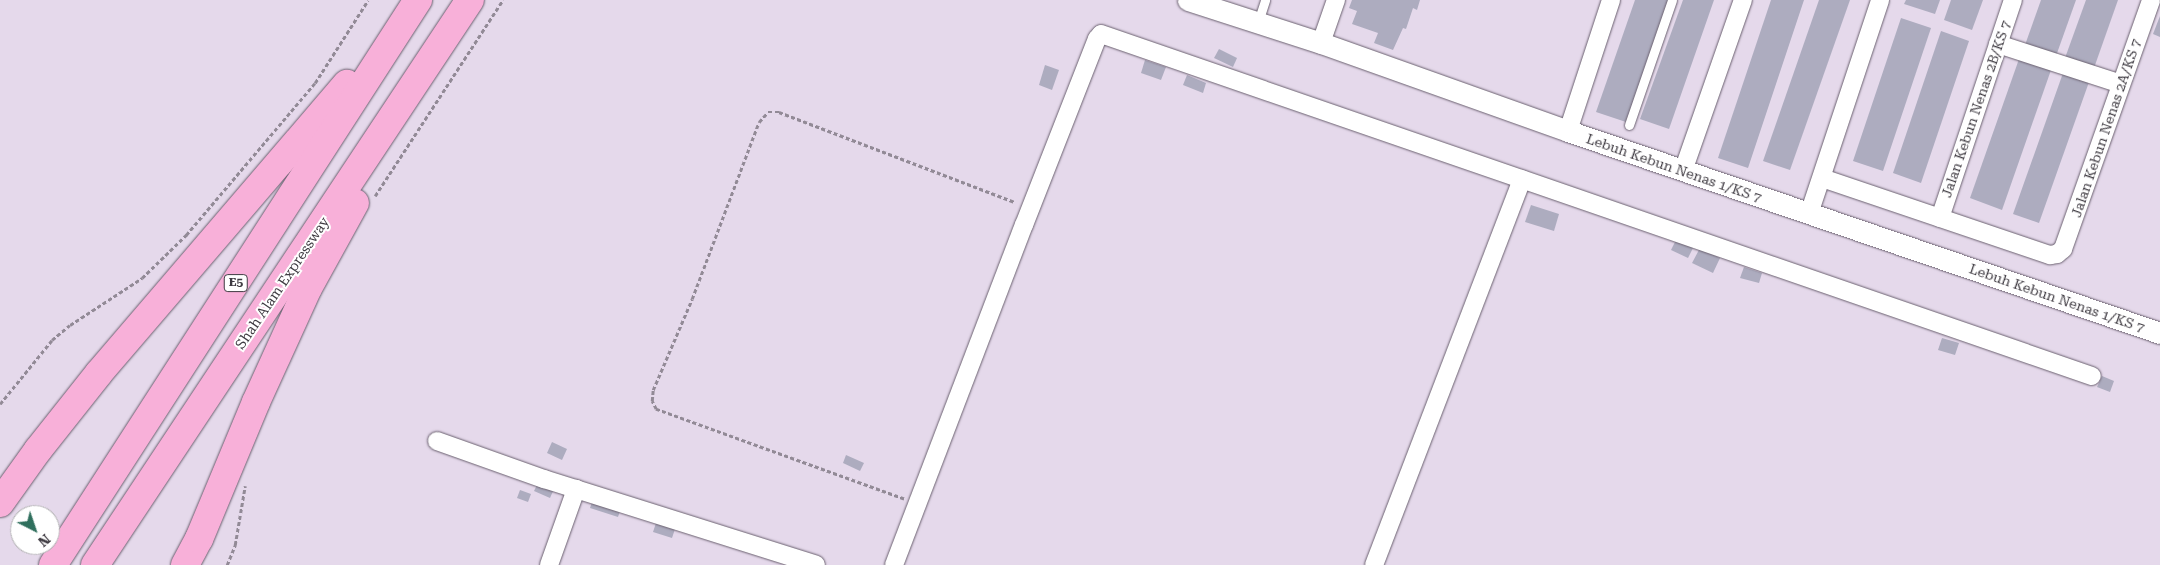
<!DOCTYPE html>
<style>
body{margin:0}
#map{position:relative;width:2160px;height:565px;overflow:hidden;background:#e5d9eb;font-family:"Roboto Serif",serif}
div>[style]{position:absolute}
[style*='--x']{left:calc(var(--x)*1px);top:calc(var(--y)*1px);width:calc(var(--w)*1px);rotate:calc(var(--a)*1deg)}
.building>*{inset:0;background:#adacbf}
.path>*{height:2.5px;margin-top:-1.25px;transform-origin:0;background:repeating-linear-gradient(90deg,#928a96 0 4px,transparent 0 6.5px)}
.roads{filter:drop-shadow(0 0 1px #6a606f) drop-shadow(0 0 1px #6a606f)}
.service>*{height:9px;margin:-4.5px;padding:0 4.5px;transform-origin:4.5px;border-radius:4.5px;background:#fff}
.minor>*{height:18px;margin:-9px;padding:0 9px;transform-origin:9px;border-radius:9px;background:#fff}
.tertiary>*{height:21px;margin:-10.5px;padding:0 10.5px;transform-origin:10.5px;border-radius:10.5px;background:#fff}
.motorway>*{height:28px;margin:-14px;padding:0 14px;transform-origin:14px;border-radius:14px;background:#f8b0d9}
span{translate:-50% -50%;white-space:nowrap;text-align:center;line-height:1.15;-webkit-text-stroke:4px #fff;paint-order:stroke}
.shield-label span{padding:1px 4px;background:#fff;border:1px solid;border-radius:4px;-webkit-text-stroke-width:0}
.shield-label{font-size:12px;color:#3f3b42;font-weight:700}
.street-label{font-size:14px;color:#3f3b42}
.north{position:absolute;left:10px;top:505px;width:50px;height:50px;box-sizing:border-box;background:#fff;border:1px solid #b2b1b3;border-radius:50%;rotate:139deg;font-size:14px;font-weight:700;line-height:20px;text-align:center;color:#3f3b42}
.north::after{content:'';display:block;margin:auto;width:18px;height:22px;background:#2f6f5d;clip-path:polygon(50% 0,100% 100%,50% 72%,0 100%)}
</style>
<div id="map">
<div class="building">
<div style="clip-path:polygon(1352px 0,1420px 0,1417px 10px,1413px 8px,1406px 29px,1403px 28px,1393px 50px,1374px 43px,1378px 33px,1352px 24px,1357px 11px,1349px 8px)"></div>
<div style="clip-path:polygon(1635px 0,1669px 0,1626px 122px,1596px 112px)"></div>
<div style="clip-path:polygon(1683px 0,1714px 0,1669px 129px,1640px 119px)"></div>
<div style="clip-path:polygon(1771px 0,1804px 0,1748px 168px,1718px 158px)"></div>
<div style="clip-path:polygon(1819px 0,1850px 0,1790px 170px,1763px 161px)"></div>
<div style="clip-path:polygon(1906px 0,1940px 0,1935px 14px,1904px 4px)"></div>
<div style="clip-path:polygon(1951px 0,1983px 0,1972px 30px,1944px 20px)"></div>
<div style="clip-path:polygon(2041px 0,2076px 0,2056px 56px,2025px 45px)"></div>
<div style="clip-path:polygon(2086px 0,2118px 0,2094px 68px,2065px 58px)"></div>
<div style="clip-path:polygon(2160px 16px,2160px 37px,2153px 34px)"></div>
<div style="clip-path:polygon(1901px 18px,1931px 28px,1883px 171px,1853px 161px)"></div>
<div style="clip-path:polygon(1941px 31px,1969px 41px,1921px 183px,1893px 173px)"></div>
<div style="clip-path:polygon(1219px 49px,1237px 58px,1233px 67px,1214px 58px)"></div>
<div style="clip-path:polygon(2019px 59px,2051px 70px,2002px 210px,1970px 198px)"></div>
<div style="clip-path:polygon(1145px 60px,1166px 67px,1161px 80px,1141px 73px)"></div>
<div style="clip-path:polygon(1045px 65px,1059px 70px,1052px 90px,1039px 85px)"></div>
<div style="clip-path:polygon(2063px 73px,2089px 82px,2039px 223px,2013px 214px)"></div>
<div style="clip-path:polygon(1187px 75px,1206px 83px,1203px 93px,1183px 85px)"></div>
<div style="clip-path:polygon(1531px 205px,1559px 214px,1554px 231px,1525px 222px)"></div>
<div style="clip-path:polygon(1677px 238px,1694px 246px,1688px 258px,1671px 250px)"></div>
<div style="clip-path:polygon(1700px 248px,1720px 258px,1713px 273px,1692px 263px)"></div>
<div style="clip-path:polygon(1744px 267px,1762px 273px,1759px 283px,1740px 278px)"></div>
<div style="clip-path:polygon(1942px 338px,1959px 343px,1955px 355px,1938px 350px)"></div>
<div style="clip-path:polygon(2102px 376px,2114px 381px,2110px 392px,2097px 387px)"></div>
<div style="clip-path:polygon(552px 442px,567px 449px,562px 460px,547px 453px)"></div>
<div style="clip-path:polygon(846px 455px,864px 463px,860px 471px,843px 463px)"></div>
<div style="clip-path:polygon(538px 483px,554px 489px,550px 498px,534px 491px)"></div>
<div style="clip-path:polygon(520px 490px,531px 494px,528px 502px,517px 498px)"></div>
<div style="clip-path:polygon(593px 499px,621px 508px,618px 517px,590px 508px)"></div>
<div style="clip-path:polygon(657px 520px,676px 526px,672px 538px,653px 532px)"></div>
</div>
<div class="path">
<div style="--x:375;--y:196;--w:234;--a:-56.9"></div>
<div style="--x:0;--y:404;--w:82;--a:-50.9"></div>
<div style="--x:52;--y:340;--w:23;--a:-40"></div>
<div style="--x:70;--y:325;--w:86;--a:-33.1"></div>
<div style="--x:142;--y:278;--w:62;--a:-44.3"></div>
<div style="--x:186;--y:235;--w:199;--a:-49.7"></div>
<div style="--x:315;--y:83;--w:98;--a:-57.4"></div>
<div style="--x:904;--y:499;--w:264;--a:-160.1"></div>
<div style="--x:656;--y:409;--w:9;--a:-117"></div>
<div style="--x:652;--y:401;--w:11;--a:-85"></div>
<div style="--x:653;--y:390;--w:99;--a:-66.8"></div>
<div style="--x:692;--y:299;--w:189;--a:-69.3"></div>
<div style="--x:759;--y:122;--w:13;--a:-48"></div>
<div style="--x:768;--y:112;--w:11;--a:0"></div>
<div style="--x:779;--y:112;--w:253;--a:20.9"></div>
<div style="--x:227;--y:565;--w:22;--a:-68"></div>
<div style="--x:235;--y:545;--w:60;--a:-80.4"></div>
</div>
<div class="roads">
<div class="service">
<div style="--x:1258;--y:22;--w:23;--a:-72"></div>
<div style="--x:1629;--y:125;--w:132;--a:-71"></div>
</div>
<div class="minor">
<div style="--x:1321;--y:43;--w:46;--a:-70.8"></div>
<div style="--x:1998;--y:44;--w:129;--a:18"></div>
<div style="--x:1568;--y:131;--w:138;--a:-71.8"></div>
<div style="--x:1683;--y:171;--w:181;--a:-70.7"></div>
<div style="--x:1822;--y:178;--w:241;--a:18.7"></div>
<div style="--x:2050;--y:255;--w:7;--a:-8"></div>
<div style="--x:2057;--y:254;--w:8;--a:-40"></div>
<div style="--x:2063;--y:249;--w:264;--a:-70.5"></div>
<div style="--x:1809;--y:214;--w:225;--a:-71.6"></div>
<div style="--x:1940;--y:218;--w:230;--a:-71.5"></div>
<div style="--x:437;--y:441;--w:114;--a:19.6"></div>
<div style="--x:544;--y:479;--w:285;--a:17.5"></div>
<div style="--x:549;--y:565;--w:81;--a:-70.4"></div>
<div style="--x:894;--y:565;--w:364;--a:-69.1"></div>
<div style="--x:1024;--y:225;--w:200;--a:-68.6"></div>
<div style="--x:1097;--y:39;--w:6;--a:-51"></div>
<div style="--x:1101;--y:34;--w:1048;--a:19.04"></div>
<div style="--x:1374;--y:565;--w:413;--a:-69"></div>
</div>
<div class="tertiary">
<div style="--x:1188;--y:0;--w:140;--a:17.9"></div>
<div style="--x:1321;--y:43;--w:262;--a:19.6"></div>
<div style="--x:1568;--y:131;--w:626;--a:18.84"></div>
</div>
<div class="motorway">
<div style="--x:0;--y:503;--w:65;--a:-54.4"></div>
<div style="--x:38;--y:450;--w:98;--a:-51.6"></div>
<div style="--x:99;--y:373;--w:381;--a:-49.4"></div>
<div style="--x:53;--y:565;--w:673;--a:-57.14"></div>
<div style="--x:95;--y:565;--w:678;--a:-56.43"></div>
<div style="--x:185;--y:565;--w:30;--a:-62"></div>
<div style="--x:199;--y:539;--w:148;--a:-67.4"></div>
<div style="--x:256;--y:402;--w:125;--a:-65.5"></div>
<div style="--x:308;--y:288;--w:97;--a:-61.1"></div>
</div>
</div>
<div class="shield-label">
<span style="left:236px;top:283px">E5</span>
</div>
<div class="street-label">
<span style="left:1976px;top:109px;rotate:-71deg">Jalan Kebun Nenas 2B/KS 7</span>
<span style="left:2106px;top:128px;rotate:-71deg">Jalan Kebun Nenas 2A/KS 7</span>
<span style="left:1674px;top:168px;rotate:19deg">Lebuh Kebun Nenas 1/KS 7</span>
<span style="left:282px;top:283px;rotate:-56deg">Shah Alam Expressway</span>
<span style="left:2057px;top:298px;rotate:19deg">Lebuh Kebun Nenas 1/KS 7</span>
</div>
<div class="north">N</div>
</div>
